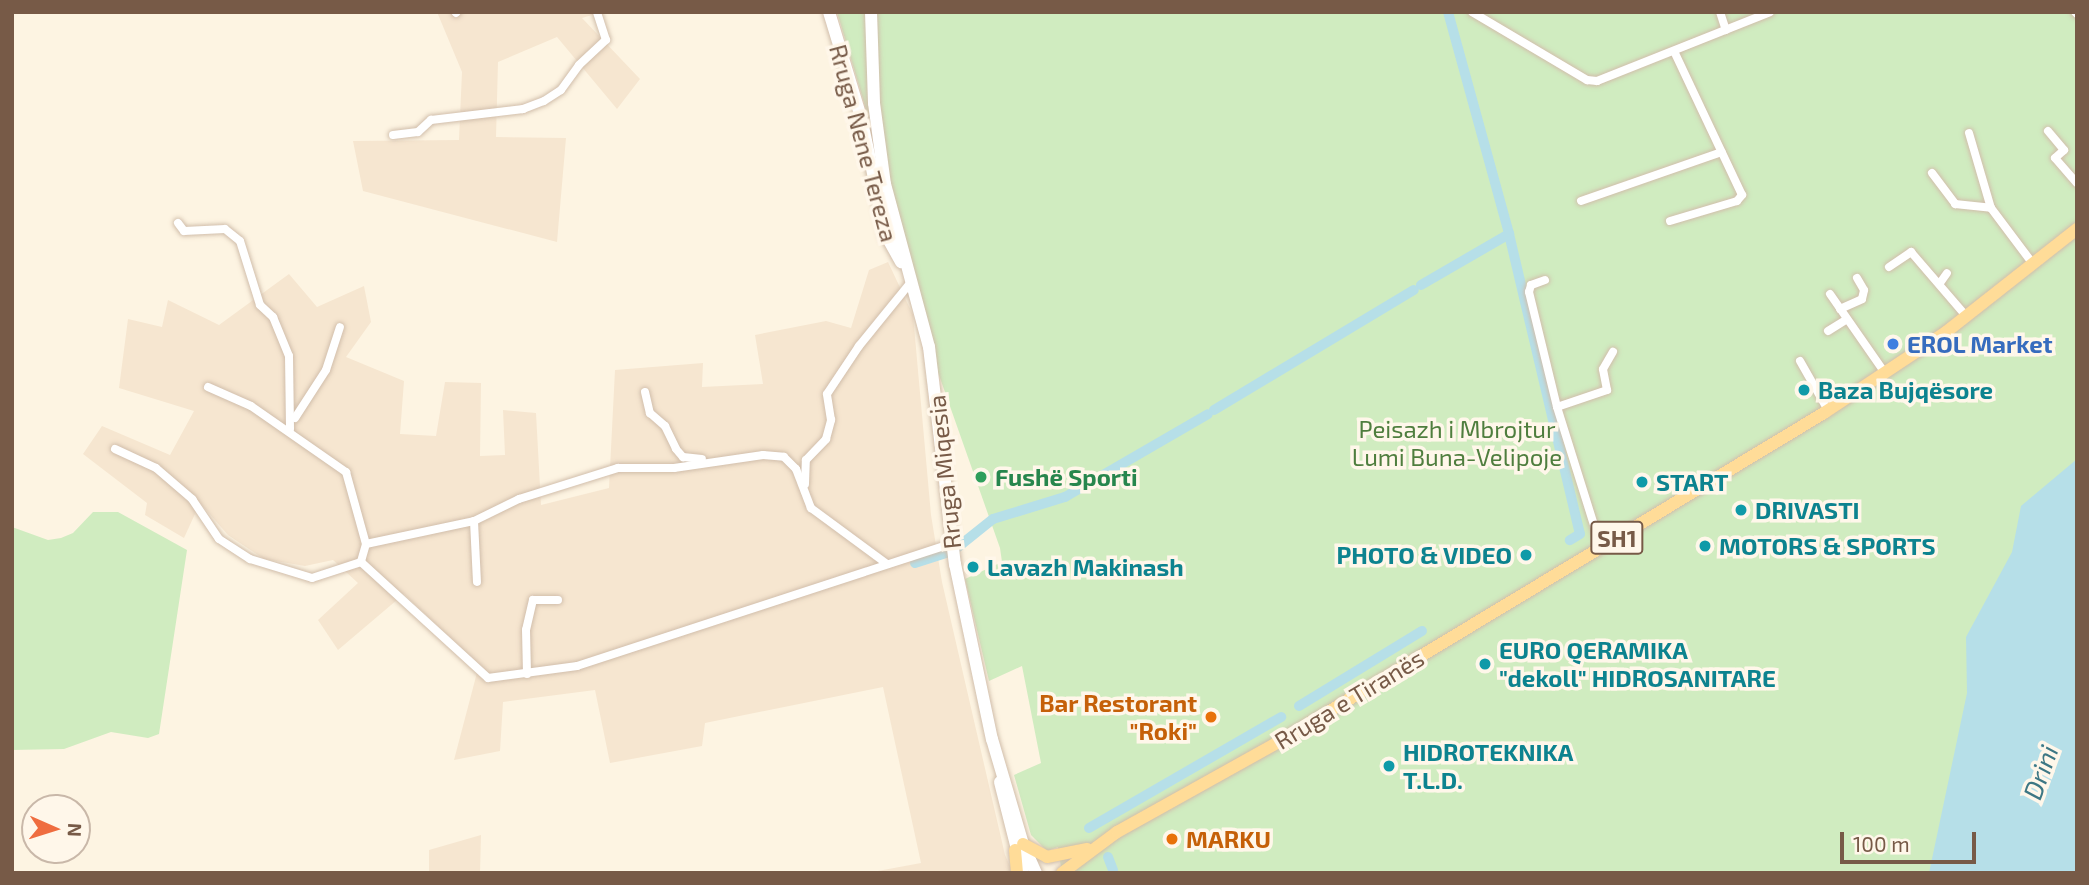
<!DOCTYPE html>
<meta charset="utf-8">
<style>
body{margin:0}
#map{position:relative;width:2089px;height:885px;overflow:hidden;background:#fdf4e2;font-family:"Exo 2",sans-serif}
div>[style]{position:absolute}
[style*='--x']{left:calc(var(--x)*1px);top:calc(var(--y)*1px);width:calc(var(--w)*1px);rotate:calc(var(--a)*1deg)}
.residential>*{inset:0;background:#f6e6d0}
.green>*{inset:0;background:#d0ecc0}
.water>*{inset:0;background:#b6dfe8}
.canal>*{height:10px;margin:-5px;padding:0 5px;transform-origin:5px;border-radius:5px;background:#b6dfe8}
.roads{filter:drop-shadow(0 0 2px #d1beab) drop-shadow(0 0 2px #d1beab)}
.street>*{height:8px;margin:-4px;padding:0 4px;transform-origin:4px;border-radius:4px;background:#fff}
.secondary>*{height:12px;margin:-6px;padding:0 6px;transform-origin:6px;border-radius:6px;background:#fff}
.primary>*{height:12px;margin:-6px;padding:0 6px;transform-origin:6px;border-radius:6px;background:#ffdc98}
.dots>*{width:19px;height:19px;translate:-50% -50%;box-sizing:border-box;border:4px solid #fff7ea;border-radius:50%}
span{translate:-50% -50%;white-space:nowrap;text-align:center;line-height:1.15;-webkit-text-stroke:7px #fff7ea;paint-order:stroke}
.shield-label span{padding:2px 5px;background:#fff7ea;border:2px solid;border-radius:5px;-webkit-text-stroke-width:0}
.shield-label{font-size:23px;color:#775a47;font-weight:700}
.street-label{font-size:24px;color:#775a47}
.shop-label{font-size:24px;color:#366cbe;font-weight:700}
.left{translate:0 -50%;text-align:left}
.culture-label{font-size:24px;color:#0d838f;font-weight:700}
.right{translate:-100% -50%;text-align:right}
.park-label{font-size:24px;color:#4f7e3e}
.leisure-label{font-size:24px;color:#27864d;font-weight:700}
.food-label{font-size:24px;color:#c56008;font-weight:700}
.water-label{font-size:26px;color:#3d7784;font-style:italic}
.frame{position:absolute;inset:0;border:14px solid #775a47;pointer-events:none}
.north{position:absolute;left:21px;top:794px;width:70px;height:70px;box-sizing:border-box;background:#fff7ea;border:2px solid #c9b8a9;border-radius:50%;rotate:93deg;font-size:19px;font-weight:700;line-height:28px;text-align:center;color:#775a47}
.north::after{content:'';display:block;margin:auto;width:24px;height:32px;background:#ef6d40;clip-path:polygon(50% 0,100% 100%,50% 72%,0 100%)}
.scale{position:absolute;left:1840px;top:832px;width:136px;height:32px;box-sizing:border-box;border:4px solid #775a47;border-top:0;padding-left:9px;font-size:21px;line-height:24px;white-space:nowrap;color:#775a47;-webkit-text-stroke:5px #fff7ea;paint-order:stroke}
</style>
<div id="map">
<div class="residential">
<div style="clip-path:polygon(437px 12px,602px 12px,582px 18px,640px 79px,617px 109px,557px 37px,498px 62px,496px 137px,566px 138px,557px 242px,363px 191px,353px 141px,459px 140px,462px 72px)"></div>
<div style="clip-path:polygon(888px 262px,913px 315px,931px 515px,942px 582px,1005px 855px,1013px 873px,867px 873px,921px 863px,883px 687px,705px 723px,702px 746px,610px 763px,595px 690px,503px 702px,500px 751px,454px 760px,479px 665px,404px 594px,338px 650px,318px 620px,358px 583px,333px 560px,305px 566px,264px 559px,228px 535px,200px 503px,184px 538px,145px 515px,147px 503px,83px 454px,102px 426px,170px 455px,194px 411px,119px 388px,128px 319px,162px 327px,168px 300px,219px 325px,289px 274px,317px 307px,364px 286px,371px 322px,346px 357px,404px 381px,400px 434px,436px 436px,445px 382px,481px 383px,480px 456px,505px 455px,503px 410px,536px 413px,541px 505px,609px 488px,615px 370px,703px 363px,702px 387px,763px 384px,755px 335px,826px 321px,851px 328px,869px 270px)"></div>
<div style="clip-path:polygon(481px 835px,480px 873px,429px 873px,429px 850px)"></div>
</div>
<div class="green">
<div style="clip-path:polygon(837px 12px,2077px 12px,2077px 873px,1062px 873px,1058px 847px,1047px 851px,1031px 835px,1014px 775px,1041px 763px,1022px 666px,989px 681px,965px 579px,1002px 562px,1000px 548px,928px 344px,897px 213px)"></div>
<div style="clip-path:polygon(93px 512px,118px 512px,187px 550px,159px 734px,148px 738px,111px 732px,64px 749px,12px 750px,12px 527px,48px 540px,61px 538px,73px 533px)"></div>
</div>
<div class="water">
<div style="clip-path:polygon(2077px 459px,2077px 873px,1929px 873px,1967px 693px,1966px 637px,2012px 552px,2021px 506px)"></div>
</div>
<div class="canal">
<div style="--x:1448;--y:12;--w:230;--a:74.6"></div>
<div style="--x:1509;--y:234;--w:308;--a:76.7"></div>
<div style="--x:1580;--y:534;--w:12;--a:149"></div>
<div style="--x:1421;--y:285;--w:102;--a:-30.1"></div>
<div style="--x:1214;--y:410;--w:233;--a:-31"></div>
<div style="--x:915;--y:563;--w:40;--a:-18"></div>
<div style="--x:953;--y:551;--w:51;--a:-38.7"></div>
<div style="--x:993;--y:519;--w:75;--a:-17"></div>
<div style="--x:1065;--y:497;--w:165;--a:-30.1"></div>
<div style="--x:1299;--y:706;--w:144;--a:-31.4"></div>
<div style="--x:1089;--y:828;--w:222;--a:-30"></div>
<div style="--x:1108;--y:857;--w:14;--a:69"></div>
</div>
<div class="roads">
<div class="street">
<div style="--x:1472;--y:12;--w:134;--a:30.6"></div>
<div style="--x:1587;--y:80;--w:10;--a:6"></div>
<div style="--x:1597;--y:81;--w:186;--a:-21.7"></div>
<div style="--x:1720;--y:12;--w:19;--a:72"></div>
<div style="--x:2075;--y:12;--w:3;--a:45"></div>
<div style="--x:456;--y:13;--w:1;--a:-45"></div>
<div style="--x:2048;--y:131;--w:25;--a:50"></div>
<div style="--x:2064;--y:150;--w:12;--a:138"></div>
<div style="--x:2055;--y:158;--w:33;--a:49"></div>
<div style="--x:1969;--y:133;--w:78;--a:73.7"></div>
<div style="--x:1991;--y:208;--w:70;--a:53.1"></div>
<div style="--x:393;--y:135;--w:25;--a:-7"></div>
<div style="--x:418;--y:132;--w:18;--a:-43"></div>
<div style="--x:431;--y:120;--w:93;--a:-6.8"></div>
<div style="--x:523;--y:109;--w:22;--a:-21"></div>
<div style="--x:544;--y:101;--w:20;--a:-33"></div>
<div style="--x:561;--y:90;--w:31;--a:-54"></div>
<div style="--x:579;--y:65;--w:37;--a:-43"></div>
<div style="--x:606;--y:40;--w:29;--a:-108"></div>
<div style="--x:1932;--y:173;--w:39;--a:53"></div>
<div style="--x:1955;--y:204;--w:36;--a:6"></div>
<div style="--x:1581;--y:201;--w:149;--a:-19.2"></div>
<div style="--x:1670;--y:221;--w:70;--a:-16.6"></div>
<div style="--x:1737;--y:201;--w:8;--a:-50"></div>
<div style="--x:1742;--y:195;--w:157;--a:-115.3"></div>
<div style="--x:178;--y:223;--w:10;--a:53"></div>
<div style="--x:184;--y:231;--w:41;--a:-2.8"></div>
<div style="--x:225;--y:229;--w:19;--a:39"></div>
<div style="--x:240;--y:241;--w:67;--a:72.6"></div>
<div style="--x:260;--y:305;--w:18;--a:43"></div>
<div style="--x:273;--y:317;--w:42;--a:67.7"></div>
<div style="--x:289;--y:356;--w:73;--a:89.2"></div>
<div style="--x:1889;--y:267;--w:27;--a:-34"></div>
<div style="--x:1911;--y:252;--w:84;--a:49.3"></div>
<div style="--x:1545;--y:280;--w:15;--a:160"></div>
<div style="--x:1531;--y:285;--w:7;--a:106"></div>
<div style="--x:1529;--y:292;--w:118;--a:76.3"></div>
<div style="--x:1557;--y:407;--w:147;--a:72.6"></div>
<div style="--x:1940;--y:283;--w:12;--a:-55"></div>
<div style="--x:1830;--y:294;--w:96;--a:55.2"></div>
<div style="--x:1840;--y:309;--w:24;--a:-24"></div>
<div style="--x:1862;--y:299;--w:9;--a:-77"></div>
<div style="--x:1864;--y:290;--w:14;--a:-120"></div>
<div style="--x:1828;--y:331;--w:22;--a:-32"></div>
<div style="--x:1800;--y:361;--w:56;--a:60.3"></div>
<div style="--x:208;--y:387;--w:47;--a:23.8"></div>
<div style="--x:251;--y:406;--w:116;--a:34.8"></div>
<div style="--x:346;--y:472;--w:75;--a:74.5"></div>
<div style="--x:366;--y:544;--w:19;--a:106"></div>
<div style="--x:361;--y:562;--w:172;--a:42.4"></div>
<div style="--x:488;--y:678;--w:90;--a:-7.7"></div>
<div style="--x:577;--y:666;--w:393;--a:-18.1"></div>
<div style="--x:645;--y:392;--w:22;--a:77"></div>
<div style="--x:650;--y:413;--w:20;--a:41"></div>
<div style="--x:665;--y:426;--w:25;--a:64"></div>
<div style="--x:676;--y:449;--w:11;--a:49"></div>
<div style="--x:683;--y:457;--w:19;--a:6"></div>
<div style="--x:1557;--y:407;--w:53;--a:-18.8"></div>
<div style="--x:1607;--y:390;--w:21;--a:-101"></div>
<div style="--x:1603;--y:369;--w:20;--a:-60"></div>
<div style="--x:295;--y:418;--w:57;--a:-57.1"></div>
<div style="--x:326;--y:370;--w:45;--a:-72"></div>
<div style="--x:115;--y:449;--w:45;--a:24.9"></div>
<div style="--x:156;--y:468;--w:48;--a:40.7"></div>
<div style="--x:192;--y:499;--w:48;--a:56"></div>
<div style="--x:219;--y:539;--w:37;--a:33"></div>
<div style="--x:250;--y:559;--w:65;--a:17"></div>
<div style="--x:312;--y:578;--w:52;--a:-18.1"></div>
<div style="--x:805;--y:484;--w:24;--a:-88"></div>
<div style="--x:806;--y:460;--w:29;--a:-46"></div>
<div style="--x:826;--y:439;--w:20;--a:-75"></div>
<div style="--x:831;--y:420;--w:26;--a:-99"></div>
<div style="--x:827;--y:394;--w:58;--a:-56.3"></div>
<div style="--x:859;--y:346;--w:82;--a:-50.9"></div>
<div style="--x:474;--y:521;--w:61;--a:87.2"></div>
<div style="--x:366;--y:544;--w:110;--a:-12"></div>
<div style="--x:474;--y:521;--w:50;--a:-26.1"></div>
<div style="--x:519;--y:499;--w:104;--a:-17.4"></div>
<div style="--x:618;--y:468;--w:56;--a:0"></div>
<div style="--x:674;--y:468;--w:90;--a:-8.3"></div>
<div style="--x:763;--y:455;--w:21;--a:5"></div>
<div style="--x:784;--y:457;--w:17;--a:45"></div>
<div style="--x:796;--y:469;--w:42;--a:69"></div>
<div style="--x:811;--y:508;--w:94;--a:36.4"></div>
<div style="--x:527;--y:674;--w:44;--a:-91.3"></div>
<div style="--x:526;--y:630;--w:31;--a:-77"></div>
<div style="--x:533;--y:600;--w:25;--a:0"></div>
</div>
<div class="secondary">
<div style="--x:829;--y:12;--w:110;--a:73.1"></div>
<div style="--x:861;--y:117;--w:121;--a:78"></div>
<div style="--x:886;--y:235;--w:31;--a:61"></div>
<div style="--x:871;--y:12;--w:91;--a:88.1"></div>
<div style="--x:874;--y:103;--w:82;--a:82.3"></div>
<div style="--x:885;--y:184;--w:169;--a:74.9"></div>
<div style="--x:929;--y:347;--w:219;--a:83.2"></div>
<div style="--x:955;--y:564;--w:179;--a:78.1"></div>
<div style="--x:992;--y:739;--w:109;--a:73.6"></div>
<div style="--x:1023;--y:844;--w:32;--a:66"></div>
<div style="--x:1000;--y:782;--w:94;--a:75.8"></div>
</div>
<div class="primary">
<div style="--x:1023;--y:844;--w:27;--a:28"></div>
<div style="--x:1047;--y:857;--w:41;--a:-11.3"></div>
<div style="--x:1015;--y:850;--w:23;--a:85"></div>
<div style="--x:1062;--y:873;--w:69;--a:-36.7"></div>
<div style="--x:1117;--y:832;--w:181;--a:-29.1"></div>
<div style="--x:1275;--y:744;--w:641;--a:-31.09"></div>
<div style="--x:1824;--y:413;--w:146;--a:-33.6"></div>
<div style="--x:1946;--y:332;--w:167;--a:-38.2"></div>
</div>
</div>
<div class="dots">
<div style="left:1893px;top:344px;background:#3f7fe0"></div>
<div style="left:1804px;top:390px;background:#0f9aa8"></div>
<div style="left:981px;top:477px;background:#2e9e5b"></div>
<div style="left:1642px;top:482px;background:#0f9aa8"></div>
<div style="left:1741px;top:510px;background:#0f9aa8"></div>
<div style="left:1705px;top:546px;background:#0f9aa8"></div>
<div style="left:1526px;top:555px;background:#0f9aa8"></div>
<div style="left:973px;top:567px;background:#0f9aa8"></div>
<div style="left:1485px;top:664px;background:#0f9aa8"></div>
<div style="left:1211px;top:717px;background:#e8710a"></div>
<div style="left:1389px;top:766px;background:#0f9aa8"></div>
<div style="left:1172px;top:839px;background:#e8710a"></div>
</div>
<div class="shield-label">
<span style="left:1617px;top:538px">SH1</span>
</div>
<div class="street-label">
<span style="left:864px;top:143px;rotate:75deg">Rruga Nene Tereza</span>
<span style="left:944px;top:472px;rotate:-96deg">Rruga Miqesia</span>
<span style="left:1349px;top:699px;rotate:-31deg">Rruga e Tiranës</span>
</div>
<div class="shop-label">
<span class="left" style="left:1907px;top:344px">EROL Market</span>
</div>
<div class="culture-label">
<span class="left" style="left:1818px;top:390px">Baza Bujqësore</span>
<span class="left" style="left:1656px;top:482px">START</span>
<span class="left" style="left:1755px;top:510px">DRIVASTI</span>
<span class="left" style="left:1719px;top:546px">MOTORS &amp; SPORTS</span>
<span class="right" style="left:1512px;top:555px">PHOTO &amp; VIDEO</span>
<span class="left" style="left:987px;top:567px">Lavazh Makinash</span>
<span class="left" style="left:1499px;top:664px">EURO QERAMIKA<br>"dekoll" HIDROSANITARE</span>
<span class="left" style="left:1403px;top:766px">HIDROTEKNIKA<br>T.L.D.</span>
</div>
<div class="park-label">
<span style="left:1457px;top:443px">Peisazh i Mbrojtur<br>Lumi Buna-Velipoje</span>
</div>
<div class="leisure-label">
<span class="left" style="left:995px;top:477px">Fushë Sporti</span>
</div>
<div class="food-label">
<span class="right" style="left:1197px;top:717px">Bar Restorant<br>"Roki"</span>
<span class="left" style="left:1186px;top:839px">MARKU</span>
</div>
<div class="water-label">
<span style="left:2040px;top:772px;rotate:-70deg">Drini</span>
</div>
<div class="frame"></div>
<div class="north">N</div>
<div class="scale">100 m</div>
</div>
